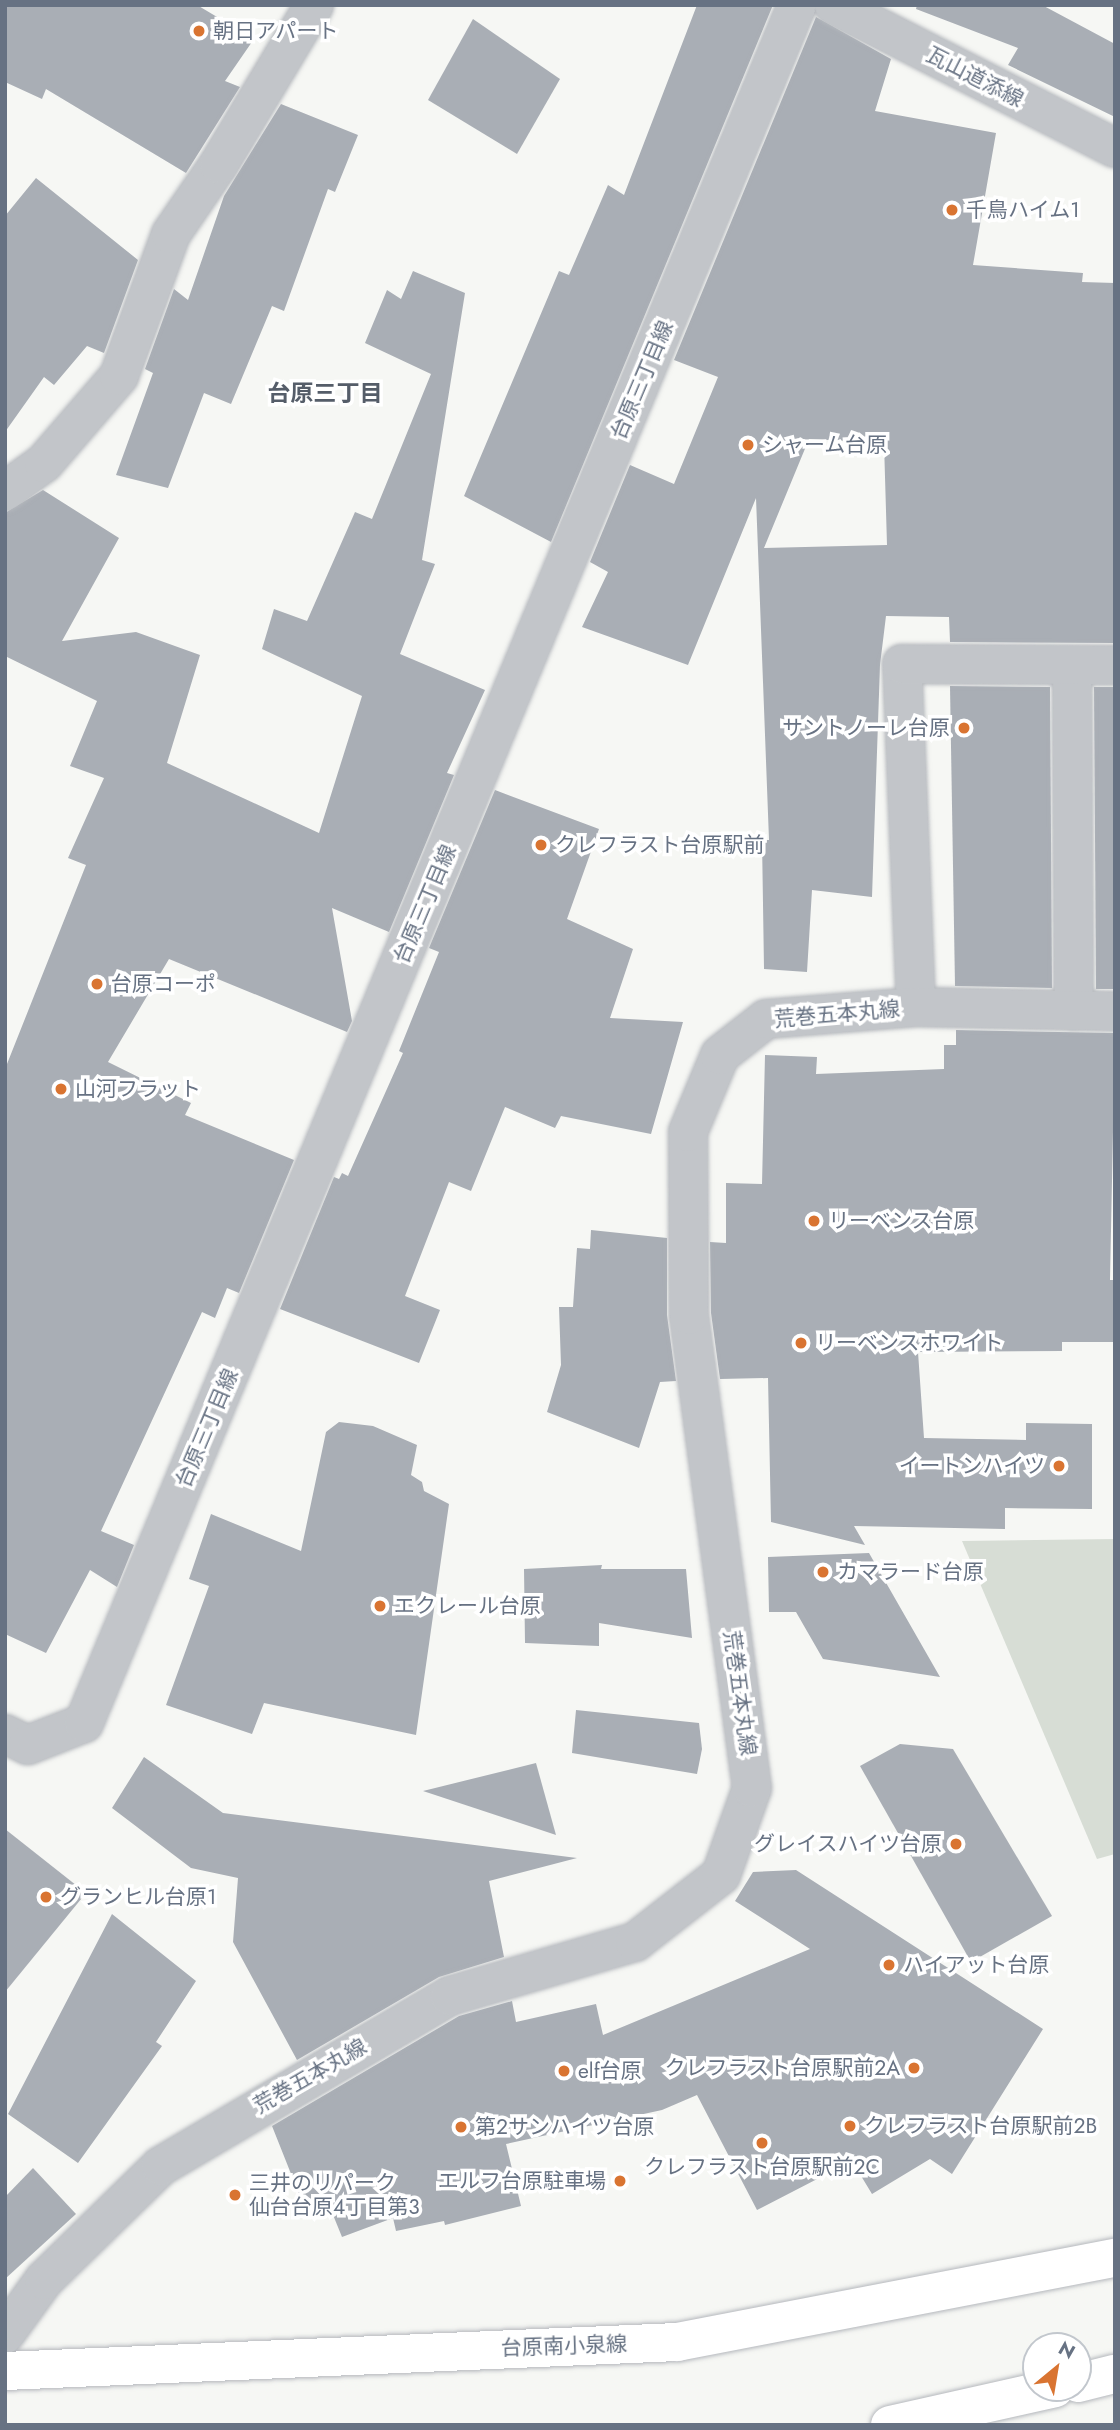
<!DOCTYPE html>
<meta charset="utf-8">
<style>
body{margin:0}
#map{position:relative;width:1120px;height:2430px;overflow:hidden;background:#f6f7f4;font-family:Jost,"Noto Sans JP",sans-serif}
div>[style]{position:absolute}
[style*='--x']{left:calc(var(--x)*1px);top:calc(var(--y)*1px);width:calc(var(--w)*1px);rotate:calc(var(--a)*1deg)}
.green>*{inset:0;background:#d7ddd5}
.building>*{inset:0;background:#a9aeb5}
.roads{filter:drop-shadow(0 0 2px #b5b8bd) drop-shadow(0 0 2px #b5b8bd)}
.street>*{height:38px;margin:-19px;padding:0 19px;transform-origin:19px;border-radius:19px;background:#c2c5c9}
.secondary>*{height:38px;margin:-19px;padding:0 19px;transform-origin:19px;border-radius:19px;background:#fff}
.dots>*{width:19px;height:19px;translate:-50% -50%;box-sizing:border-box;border:4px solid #fff;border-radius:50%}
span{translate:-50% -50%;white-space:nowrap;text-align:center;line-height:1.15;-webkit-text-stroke:7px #fff;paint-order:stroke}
.poi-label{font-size:21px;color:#677283}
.left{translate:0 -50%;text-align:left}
.right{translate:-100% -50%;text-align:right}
.street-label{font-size:21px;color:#677283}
.neighbourhood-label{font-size:23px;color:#555d69;font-weight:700}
.frame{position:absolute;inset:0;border:7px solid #677283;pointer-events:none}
.north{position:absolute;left:1022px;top:2332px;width:70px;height:70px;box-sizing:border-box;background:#fff;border:2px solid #c2c7cd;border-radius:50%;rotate:30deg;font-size:19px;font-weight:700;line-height:28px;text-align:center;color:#677283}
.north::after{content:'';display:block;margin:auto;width:24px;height:32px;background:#d97431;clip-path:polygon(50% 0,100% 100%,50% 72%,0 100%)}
</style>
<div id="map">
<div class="green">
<div style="clip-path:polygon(1115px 1539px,1115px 1854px,1097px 1859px,962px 1541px)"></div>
</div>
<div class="building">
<div style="clip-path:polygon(5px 5px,197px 5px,254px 39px,225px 81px,240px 87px,186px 173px,46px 89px,42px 99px,5px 82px)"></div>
<div style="clip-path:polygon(697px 5px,773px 5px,551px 542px,464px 496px,559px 271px,569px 275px,608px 185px,624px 195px)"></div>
<div style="clip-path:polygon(917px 5px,1042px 5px,1115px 44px,1115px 117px,1008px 65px,1018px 48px,916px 9px)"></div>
<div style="clip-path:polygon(evenodd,816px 17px,891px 59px,875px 111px,996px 133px,973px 265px,1083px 273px,1082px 282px,1115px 283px,1115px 643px,950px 642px,949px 617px,886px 616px,880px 665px,872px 897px,812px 890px,807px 972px,764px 969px,762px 840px,769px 840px,756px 498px,688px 665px,582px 627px,608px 572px,590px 562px,630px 465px,674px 484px,718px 377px,674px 360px,816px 17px,809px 439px,884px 443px,887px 545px,764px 548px,809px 439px)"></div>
<div style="clip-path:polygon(473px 19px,560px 79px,517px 154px,428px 100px)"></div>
<div style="clip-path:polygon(281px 104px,358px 135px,335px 192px,328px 189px,284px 311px,272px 306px,231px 404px,204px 393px,168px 488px,116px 475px,153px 373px,145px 369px,174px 289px,188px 300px,224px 196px)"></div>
<div style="clip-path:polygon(36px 178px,138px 260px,104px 353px,87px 346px,54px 385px,44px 377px,5px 432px,5px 216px)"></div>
<div style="clip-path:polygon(413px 271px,465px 293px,422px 560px,435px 564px,400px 654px,485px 690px,447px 773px,454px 775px,389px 932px,332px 908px,352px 1021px,347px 1032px,169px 959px,108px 1062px,191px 1103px,185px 1115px,294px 1160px,239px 1293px,227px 1288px,215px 1318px,202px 1312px,101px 1531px,134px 1545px,117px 1587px,90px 1570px,46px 1653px,5px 1634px,5px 1069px,86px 865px,68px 858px,104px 778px,70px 766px,97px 701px,5px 656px,5px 513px,43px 490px,119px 538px,62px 641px,136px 632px,200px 655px,167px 763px,319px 833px,362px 696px,262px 649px,274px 609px,307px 621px,355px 512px,372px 519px,431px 374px,365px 343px,387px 290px,401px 299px)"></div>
<div style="clip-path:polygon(950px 686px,1050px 687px,1052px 988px,955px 986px)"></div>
<div style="clip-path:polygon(1094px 687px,1115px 687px,1115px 989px,1096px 989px)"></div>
<div style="clip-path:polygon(495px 790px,599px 829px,567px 919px,633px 949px,610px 1018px,683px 1022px,651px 1134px,561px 1116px,555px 1128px,505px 1107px,471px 1191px,449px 1182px,405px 1296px,440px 1310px,419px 1363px,280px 1309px,334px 1177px,339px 1179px,342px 1173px,348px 1176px,403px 1053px,399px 1051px,439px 952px,429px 948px)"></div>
<div style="clip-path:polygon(956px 1030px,1115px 1033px,1110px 1280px,1115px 1280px,1115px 1342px,1062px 1342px,1062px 1351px,918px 1352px,924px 1438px,1026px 1440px,1026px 1423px,1092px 1424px,1092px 1509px,1005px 1508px,1005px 1529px,854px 1526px,865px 1545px,771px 1522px,768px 1378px,720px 1379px,711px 1313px,710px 1242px,726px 1243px,726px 1183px,762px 1184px,765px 1055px,817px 1057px,816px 1074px,944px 1069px,944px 1045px,956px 1045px)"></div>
<div style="clip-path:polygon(591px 1230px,667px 1238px,667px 1315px,676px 1381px,660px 1382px,639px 1448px,547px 1412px,561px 1365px,559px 1307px,573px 1307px,577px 1248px,590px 1249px)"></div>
<div style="clip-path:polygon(339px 1422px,373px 1426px,417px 1445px,411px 1475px,422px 1482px,424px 1491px,449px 1504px,416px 1735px,264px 1703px,252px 1734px,166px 1705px,209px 1586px,189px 1579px,211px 1514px,301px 1551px,326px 1432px)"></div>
<div style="clip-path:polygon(869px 1553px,940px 1677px,823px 1659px,796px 1612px,769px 1612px,768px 1557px)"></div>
<div style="clip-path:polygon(602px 1565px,601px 1569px,686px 1569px,692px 1638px,599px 1623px,599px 1646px,525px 1643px,524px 1569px)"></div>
<div style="clip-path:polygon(576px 1710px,699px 1723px,702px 1749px,697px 1774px,572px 1753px)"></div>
<div style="clip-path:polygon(900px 1744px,953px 1749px,1052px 1916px,971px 1962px,860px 1766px)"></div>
<div style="clip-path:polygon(144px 1757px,223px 1813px,577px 1858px,489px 1881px,504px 1957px,439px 1977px,297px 2060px,233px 1942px,238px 1878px,191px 1868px,112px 1808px)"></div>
<div style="clip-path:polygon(536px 1763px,556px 1835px,423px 1791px)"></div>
<div style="clip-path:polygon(5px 1829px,86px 1893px,5px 1992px)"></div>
<div style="clip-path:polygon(796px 1870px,1043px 2029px,952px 2174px,930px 2159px,872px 2194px,852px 2161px,757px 2210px,697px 2095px,662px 2110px,506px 2144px,521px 2206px,445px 2225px,444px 2221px,396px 2231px,393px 2218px,342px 2237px,329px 2205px,307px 2214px,272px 2126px,459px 2016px,512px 2001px,516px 2022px,596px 2004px,603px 2035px,810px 1949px,735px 1901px,753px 1872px)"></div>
<div style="clip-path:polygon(112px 1914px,196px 1981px,156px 2042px,162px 2046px,78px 2163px,8px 2114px)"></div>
<div style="clip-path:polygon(33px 2168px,76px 2214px,5px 2279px,5px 2197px)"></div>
</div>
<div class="roads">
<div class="street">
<div style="--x:834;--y:5;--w:315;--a:27"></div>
<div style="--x:5;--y:491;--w:48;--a:-35.7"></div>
<div style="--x:44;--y:463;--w:115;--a:-49.2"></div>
<div style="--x:119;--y:376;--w:151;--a:-69.9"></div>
<div style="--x:171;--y:234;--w:85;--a:-55.6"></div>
<div style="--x:219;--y:164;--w:185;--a:-59.1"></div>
<div style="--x:1072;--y:665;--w:346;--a:89.7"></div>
<div style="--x:916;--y:1007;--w:343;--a:-92.3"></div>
<div style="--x:902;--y:664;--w:213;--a:0.3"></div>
<div style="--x:5;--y:1734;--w:25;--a:26"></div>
<div style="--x:28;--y:1745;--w:60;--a:-21.4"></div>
<div style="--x:84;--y:1723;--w:1860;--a:-67.46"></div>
<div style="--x:5;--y:2334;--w:67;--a:-54.2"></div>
<div style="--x:44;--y:2280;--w:163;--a:-44.3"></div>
<div style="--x:161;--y:2166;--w:335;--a:-30.5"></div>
<div style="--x:450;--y:1996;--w:193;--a:-16.3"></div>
<div style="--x:635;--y:1942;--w:109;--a:-37.9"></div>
<div style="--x:721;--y:1875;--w:92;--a:-70.4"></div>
<div style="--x:752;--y:1788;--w:477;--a:-97.6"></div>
<div style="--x:689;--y:1315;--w:183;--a:-90.3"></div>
<div style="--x:688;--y:1132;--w:83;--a:-67.4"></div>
<div style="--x:720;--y:1055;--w:58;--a:-38"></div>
<div style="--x:766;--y:1019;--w:150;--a:-4.6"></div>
<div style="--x:916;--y:1007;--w:199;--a:1.2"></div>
</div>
<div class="secondary">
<div style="--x:5;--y:2371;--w:673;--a:-2.47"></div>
<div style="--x:677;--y:2342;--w:446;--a:-10.9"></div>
<div style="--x:1078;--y:2383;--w:38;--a:-14"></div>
<div style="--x:890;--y:2425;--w:169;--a:-12.6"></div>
</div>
</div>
<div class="dots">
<div style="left:199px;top:31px;background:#d97431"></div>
<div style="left:952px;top:210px;background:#d97431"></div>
<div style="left:748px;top:445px;background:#d97431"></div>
<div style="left:964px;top:728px;background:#d97431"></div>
<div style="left:541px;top:845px;background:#d97431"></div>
<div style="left:97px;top:984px;background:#d97431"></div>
<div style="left:61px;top:1089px;background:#d97431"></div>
<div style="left:814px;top:1221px;background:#d97431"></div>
<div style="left:801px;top:1343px;background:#d97431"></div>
<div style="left:1059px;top:1466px;background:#d97431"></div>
<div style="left:823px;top:1572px;background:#d97431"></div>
<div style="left:380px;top:1606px;background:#d97431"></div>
<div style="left:956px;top:1844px;background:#d97431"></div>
<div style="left:46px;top:1897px;background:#d97431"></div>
<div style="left:889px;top:1965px;background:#d97431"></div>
<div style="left:914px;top:2068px;background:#d97431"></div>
<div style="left:564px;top:2071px;background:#d97431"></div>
<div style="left:850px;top:2126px;background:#d97431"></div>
<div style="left:461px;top:2127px;background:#d97431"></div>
<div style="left:762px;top:2143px;background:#d97431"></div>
<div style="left:620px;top:2181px;background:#d97431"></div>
<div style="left:235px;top:2195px;background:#d97431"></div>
</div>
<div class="poi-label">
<span class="left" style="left:213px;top:31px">朝日アパート</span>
<span class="left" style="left:966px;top:210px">千鳥ハイム1</span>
<span class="left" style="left:762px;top:445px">シャーム台原</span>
<span class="right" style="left:950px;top:728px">サントノーレ台原</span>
<span class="left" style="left:555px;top:845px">クレフラスト台原駅前</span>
<span class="left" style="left:111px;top:984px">台原コーポ</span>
<span class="left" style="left:75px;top:1089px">山河フラット</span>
<span class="left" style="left:828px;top:1221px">リーベンス台原</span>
<span class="left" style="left:815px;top:1343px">リーベンスホワイト</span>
<span class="right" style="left:1045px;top:1466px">イートンハイツ</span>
<span class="left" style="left:837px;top:1572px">カマラード台原</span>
<span class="left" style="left:394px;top:1606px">エクレール台原</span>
<span class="right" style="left:942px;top:1844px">グレイスハイツ台原</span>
<span class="left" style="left:60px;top:1897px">グランヒル台原1</span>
<span class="left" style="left:903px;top:1965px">ハイアット台原</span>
<span class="right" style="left:900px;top:2068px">クレフラスト台原駅前2A</span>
<span class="left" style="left:578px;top:2071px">elf台原</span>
<span class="left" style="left:864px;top:2126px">クレフラスト台原駅前2B</span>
<span class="left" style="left:475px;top:2127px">第2サンハイツ台原</span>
<span style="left:762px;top:2167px">クレフラスト台原駅前2C</span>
<span class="right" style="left:606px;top:2181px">エルフ台原駐車場</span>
<span class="left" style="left:249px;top:2195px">三井のリパーク<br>仙台台原4丁目第3</span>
</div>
<div class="street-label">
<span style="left:975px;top:77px;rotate:27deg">瓦山道添線</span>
<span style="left:642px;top:380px;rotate:-67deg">台原三丁目線</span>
<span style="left:425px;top:904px;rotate:-67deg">台原三丁目線</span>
<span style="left:837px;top:1014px;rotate:-5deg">荒巻五本丸線</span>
<span style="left:207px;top:1428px;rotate:-67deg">台原三丁目線</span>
<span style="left:740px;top:1693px;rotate:82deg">荒巻五本丸線</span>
<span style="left:310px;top:2076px;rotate:-30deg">荒巻五本丸線</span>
<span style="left:564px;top:2346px;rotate:-2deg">台原南小泉線</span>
</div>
<div class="neighbourhood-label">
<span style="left:325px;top:393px">台原三丁目</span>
</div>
<div class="frame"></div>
<div class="north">N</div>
</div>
